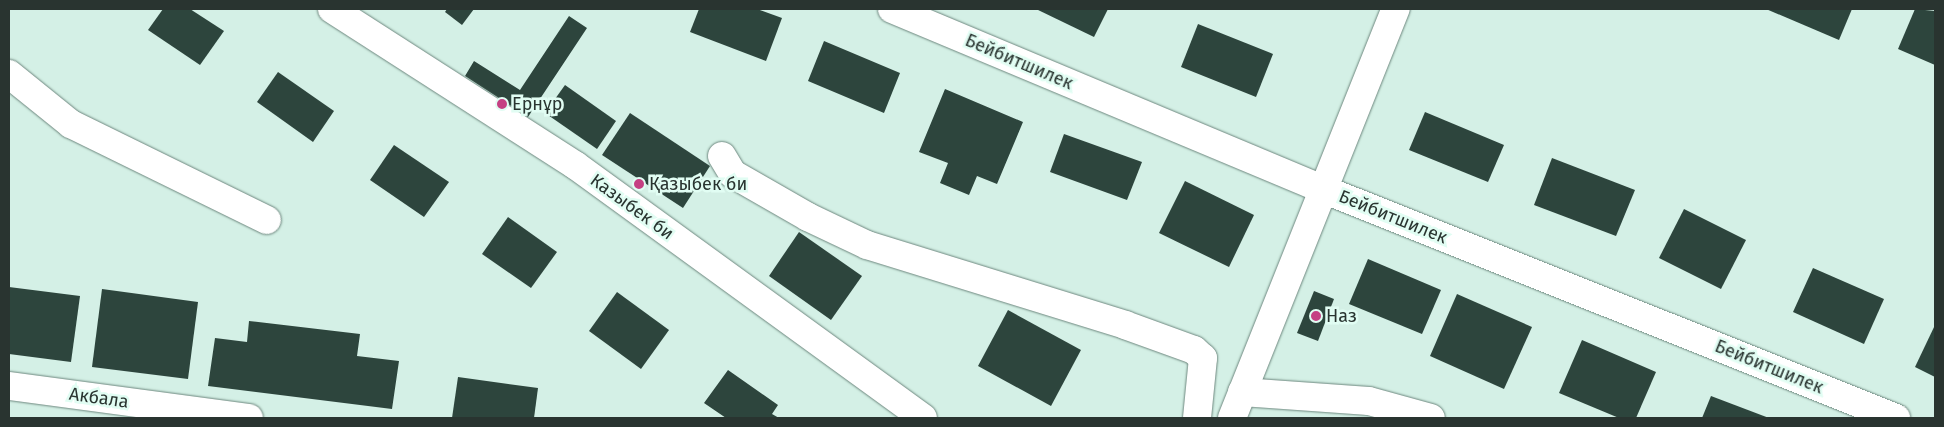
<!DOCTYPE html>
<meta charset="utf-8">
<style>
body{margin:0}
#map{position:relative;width:1944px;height:427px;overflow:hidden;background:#d4f0e6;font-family:"Fira Sans",sans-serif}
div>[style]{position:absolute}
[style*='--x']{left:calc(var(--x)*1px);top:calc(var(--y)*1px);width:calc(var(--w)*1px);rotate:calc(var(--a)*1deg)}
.building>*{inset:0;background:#2d453d}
.roads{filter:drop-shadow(0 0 1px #6d877e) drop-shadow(0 0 1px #6d877e)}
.minor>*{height:28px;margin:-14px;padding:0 14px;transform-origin:14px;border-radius:14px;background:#fff}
.dots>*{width:14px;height:14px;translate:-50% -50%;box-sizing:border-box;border:2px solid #e1fdf3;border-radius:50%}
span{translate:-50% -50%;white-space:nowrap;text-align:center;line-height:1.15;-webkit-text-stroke:5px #e1fdf3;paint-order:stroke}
.street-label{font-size:18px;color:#293430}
.poi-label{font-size:18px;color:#293430}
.left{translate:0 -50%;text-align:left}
.frame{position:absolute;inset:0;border:10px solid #293430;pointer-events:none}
</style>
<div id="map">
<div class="building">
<div style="clip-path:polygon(163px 9px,190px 9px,224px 31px,200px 65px,148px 30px)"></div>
<div style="clip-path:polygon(447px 9px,474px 9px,462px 25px,445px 12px)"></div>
<div style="clip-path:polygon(699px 9px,757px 9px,782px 18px,766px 61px,690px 32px)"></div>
<div style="clip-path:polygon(1036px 9px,1108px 9px,1094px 37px)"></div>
<div style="clip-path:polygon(1766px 9px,1852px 9px,1839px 40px)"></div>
<div style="clip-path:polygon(1915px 9px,1935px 11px,1935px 65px,1898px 49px)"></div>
<div style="clip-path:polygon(569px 16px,587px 28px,528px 117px,465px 76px,474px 61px,520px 90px)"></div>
<div style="clip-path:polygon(1198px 24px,1273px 54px,1256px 97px,1181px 67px)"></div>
<div style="clip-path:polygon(824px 41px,900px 73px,884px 113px,808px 81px)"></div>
<div style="clip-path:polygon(278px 72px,334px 111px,313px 142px,257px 102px)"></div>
<div style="clip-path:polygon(565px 85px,616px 121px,597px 149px,545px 113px)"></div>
<div style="clip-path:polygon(945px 89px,1023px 122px,997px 184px,977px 176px,969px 195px,940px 183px,948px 163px,919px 152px)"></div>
<div style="clip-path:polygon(1425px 112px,1504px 145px,1488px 182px,1409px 150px)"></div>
<div style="clip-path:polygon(630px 113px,710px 166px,683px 208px,602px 155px)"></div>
<div style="clip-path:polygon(1064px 134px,1142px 162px,1127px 200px,1050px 172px)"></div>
<div style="clip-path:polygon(394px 145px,449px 182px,424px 217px,370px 180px)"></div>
<div style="clip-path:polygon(1552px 158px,1635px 190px,1616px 236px,1534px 205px)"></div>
<div style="clip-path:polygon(1185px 181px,1254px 215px,1229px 267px,1159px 233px)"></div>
<div style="clip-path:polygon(1684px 209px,1746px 240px,1721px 289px,1659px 258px)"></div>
<div style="clip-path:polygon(508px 217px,557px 252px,531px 288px,482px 254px)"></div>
<div style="clip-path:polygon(799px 232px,862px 276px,831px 320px,769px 276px)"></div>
<div style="clip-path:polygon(1368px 259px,1441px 290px,1422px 334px,1349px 304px)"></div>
<div style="clip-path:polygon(1813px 268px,1884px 299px,1864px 344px,1793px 312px)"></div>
<div style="clip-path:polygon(9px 287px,80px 296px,71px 362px,9px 354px)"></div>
<div style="clip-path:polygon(102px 289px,198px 302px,188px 379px,92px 367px)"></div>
<div style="clip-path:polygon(1314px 291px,1334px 299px,1318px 341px,1297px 333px)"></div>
<div style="clip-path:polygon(617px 292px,669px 330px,641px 369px,589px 331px)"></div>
<div style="clip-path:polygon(1457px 294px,1532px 327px,1504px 389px,1430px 356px)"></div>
<div style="clip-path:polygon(1008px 310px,1081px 350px,1051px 406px,978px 366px)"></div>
<div style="clip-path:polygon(249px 321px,360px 334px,357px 356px,399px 361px,392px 409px,208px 386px,215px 338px,247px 342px)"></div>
<div style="clip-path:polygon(1935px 325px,1935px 377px,1915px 367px)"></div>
<div style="clip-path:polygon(1582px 340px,1656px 372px,1636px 418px,1619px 418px,1559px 393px)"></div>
<div style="clip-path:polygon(728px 370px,778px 405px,772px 414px,779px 418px,726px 418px,704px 403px)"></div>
<div style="clip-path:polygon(458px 377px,538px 388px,534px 418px,452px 418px)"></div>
<div style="clip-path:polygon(1711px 396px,1769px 418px,1702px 418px)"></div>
</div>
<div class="roads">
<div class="minor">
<div style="--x:332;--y:9;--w:289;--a:32.7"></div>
<div style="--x:575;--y:165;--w:430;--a:36"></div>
<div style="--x:892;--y:9;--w:469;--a:22.7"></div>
<div style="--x:1325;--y:190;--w:615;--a:21.77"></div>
<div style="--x:9;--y:74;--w:80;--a:38.9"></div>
<div style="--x:71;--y:124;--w:218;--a:26.1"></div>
<div style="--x:722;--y:156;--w:21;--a:59"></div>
<div style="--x:733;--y:174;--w:86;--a:29.8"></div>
<div style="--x:808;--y:217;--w:65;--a:25.4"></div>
<div style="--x:867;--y:245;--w:270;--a:17.2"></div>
<div style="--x:1125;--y:325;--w:73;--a:19.9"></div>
<div style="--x:1194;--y:350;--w:12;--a:42"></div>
<div style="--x:1203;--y:358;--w:60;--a:95.7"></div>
<div style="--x:9;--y:386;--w:242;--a:7.6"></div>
<div style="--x:1242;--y:392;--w:127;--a:4.1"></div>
<div style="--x:1369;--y:401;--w:64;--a:15.3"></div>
<div style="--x:1232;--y:418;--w:441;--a:-68.2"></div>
</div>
</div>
<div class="dots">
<div style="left:502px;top:104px;background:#c54083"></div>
<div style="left:639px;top:184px;background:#c54083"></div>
<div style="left:1316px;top:316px;background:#c54083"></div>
</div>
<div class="street-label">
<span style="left:1019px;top:62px;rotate:23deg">Бейбитшилек</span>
<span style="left:632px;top:207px;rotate:36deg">Казыбек би</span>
<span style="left:1393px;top:217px;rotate:22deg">Бейбитшилек</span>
<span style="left:1769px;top:367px;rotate:22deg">Бейбитшилек</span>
<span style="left:99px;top:398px;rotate:8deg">Акбала</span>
</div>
<div class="poi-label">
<span class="left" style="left:512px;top:104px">Ернұр</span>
<span class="left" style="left:649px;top:184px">Қазыбек би</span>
<span class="left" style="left:1326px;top:316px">Наз</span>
</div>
<div class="frame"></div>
</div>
